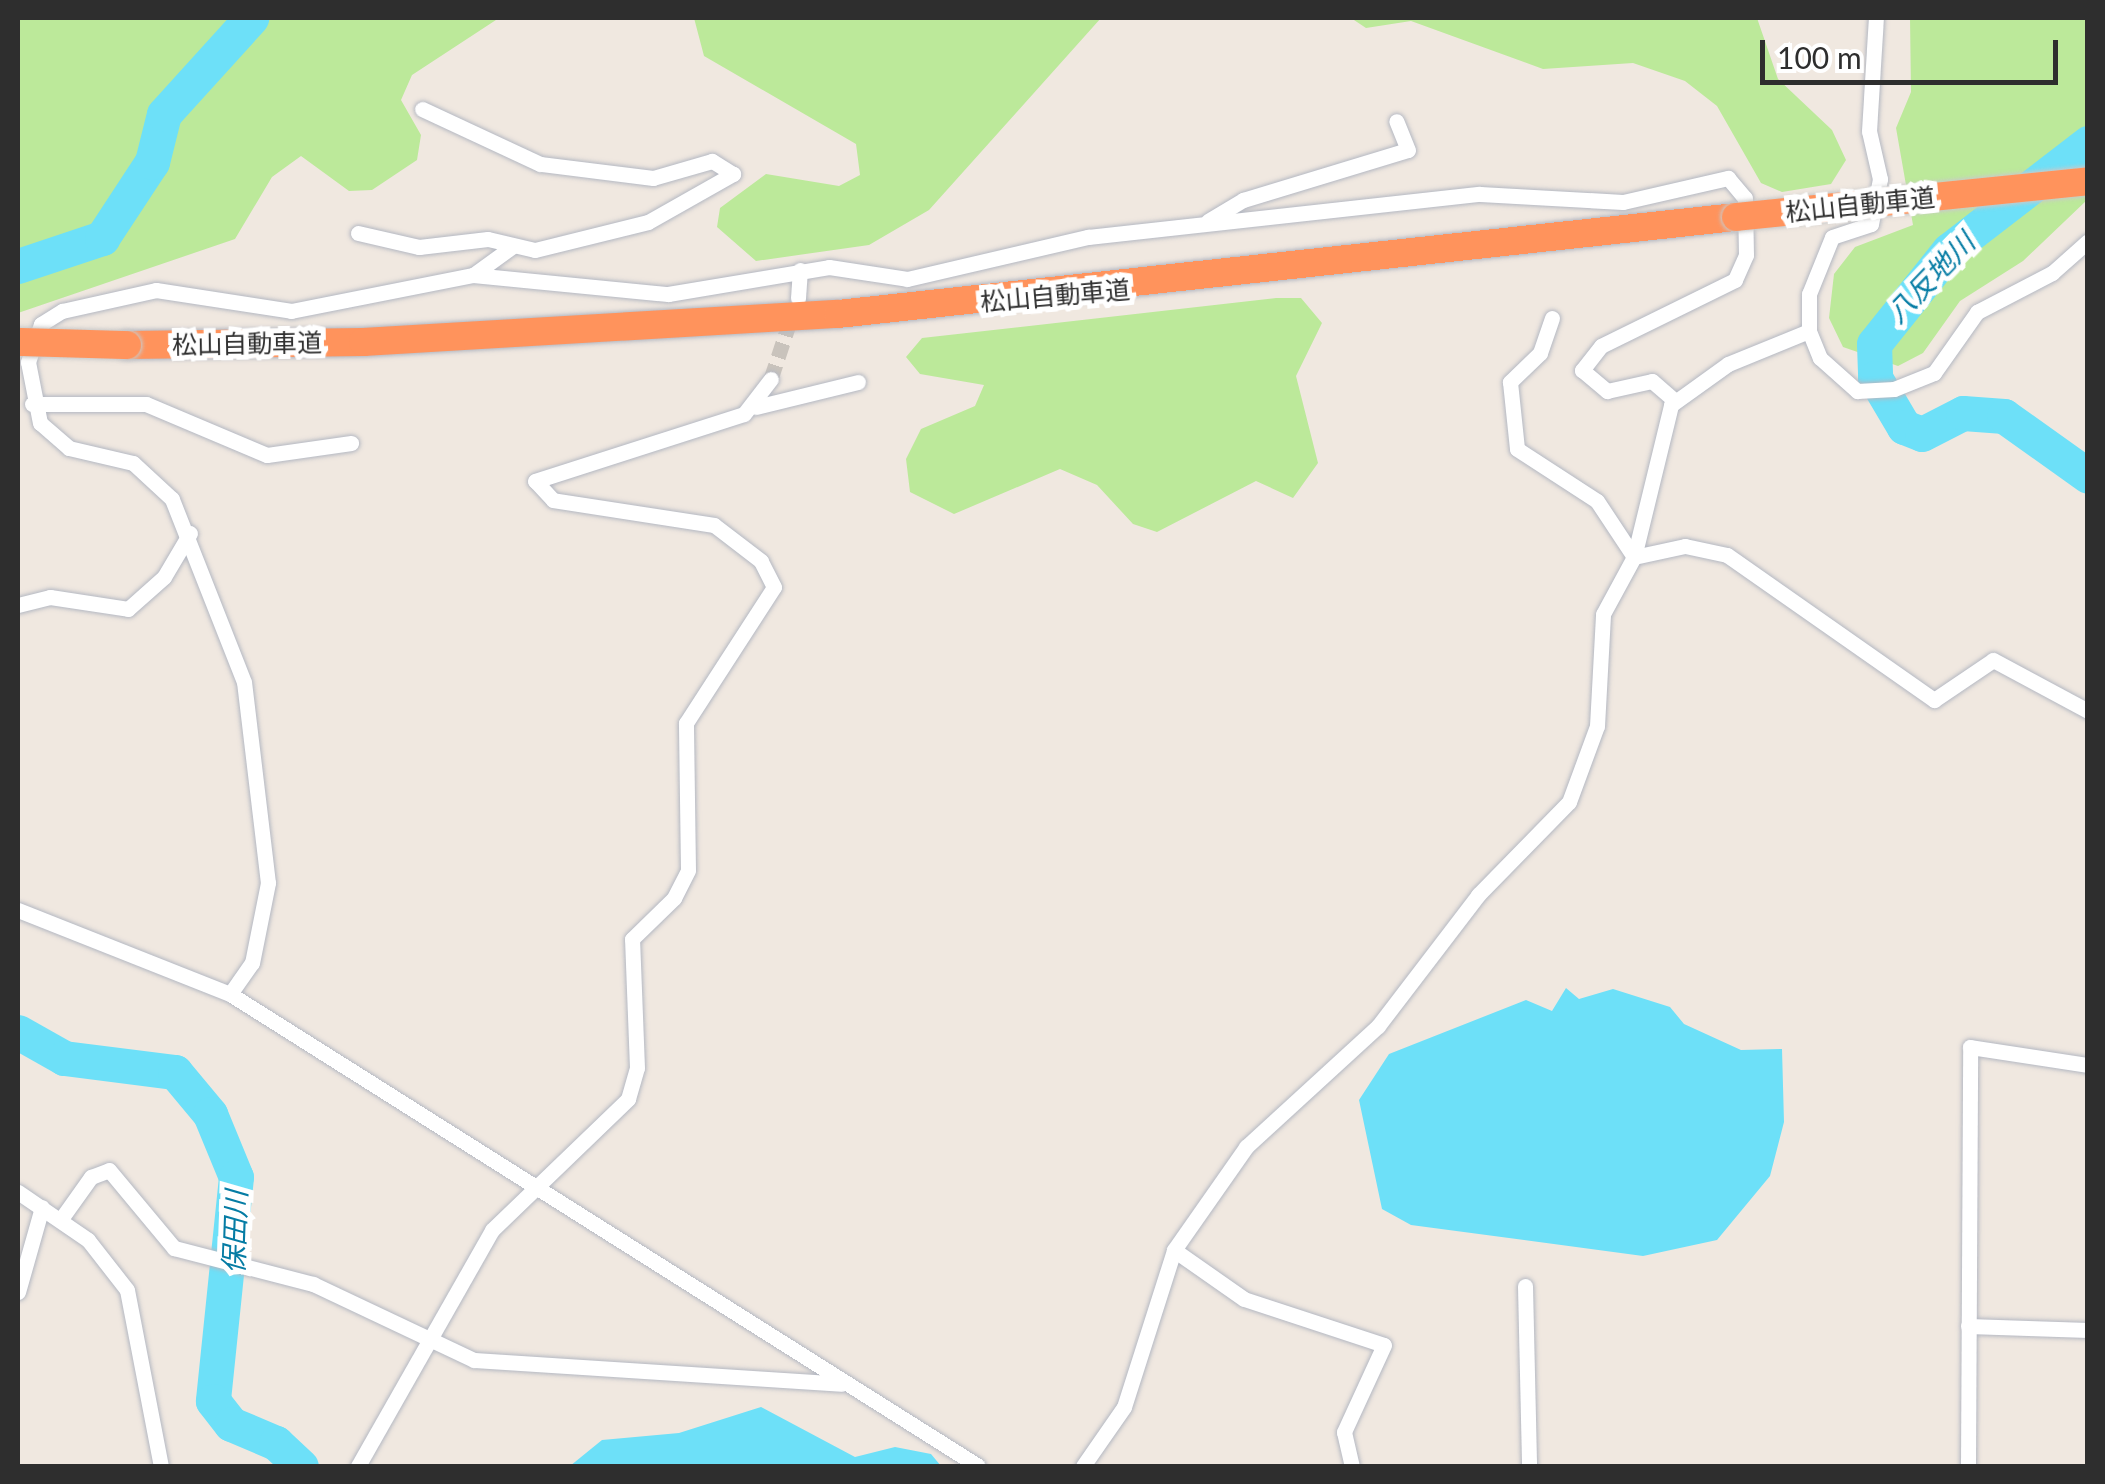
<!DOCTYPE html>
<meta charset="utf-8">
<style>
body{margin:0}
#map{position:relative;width:2105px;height:1484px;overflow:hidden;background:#f0e8e0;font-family:Lato,"Noto Sans JP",sans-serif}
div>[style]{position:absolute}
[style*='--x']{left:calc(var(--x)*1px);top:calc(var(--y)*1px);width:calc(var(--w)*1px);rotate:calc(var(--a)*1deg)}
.green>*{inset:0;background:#bce99a}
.water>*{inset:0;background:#6de0f8}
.river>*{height:35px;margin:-17.5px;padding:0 17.5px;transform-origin:17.5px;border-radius:17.5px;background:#6de0f8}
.minor-tunnel>*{height:15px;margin-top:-7.5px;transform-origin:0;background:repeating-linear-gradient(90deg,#c9c3bc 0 15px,transparent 0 23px)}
.roads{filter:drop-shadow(0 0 2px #b4b8c2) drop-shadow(0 0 2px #b4b8c2)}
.minor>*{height:15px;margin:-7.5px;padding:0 7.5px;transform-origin:7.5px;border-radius:7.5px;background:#fff}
.motorway>*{height:28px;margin:-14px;padding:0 14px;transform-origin:14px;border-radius:14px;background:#ff935c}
.bridges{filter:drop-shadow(0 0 2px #c9c9c9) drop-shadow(0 0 2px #c9c9c9)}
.motorway-bridge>*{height:28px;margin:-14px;padding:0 14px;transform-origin:14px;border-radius:14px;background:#ff935c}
span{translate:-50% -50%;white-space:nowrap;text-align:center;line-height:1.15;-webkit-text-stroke:10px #fff;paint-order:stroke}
.street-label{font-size:25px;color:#2e2e2e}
.water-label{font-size:28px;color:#057ca4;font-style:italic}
.frame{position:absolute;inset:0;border:20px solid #2e2e2e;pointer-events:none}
.scale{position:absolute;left:1760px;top:40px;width:298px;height:45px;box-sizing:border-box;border:5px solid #2e2e2e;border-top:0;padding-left:12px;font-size:30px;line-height:35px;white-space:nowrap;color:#2e2e2e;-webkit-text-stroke:8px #fff;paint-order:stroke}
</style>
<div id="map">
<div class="green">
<div style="clip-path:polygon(18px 18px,499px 18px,412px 75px,401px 100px,421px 135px,417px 160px,372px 190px,349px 191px,301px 156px,272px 177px,235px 239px,18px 313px)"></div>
<div style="clip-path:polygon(1101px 18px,929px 210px,869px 245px,756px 261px,717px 227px,720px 208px,766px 174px,839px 186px,860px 175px,856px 144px,704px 56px,694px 18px)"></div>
<div style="clip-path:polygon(1351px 18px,1757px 18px,1778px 79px,1832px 130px,1846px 160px,1831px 184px,1782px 192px,1761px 183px,1717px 106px,1685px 81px,1633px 63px,1543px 69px,1411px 21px,1366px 28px)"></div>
<div style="clip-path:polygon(1910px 18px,2087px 18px,2087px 200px,2023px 261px,1960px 301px,1923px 353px,1898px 366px,1843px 347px,1829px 318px,1834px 274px,1855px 247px,1913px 225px,1896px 128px,1911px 92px)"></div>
<div style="clip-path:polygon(1276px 298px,1301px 298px,1322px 323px,1296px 376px,1318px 463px,1293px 498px,1256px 481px,1157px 532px,1133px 524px,1097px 485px,1060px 469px,954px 514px,910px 492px,906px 459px,921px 429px,975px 406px,984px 385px,920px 374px,906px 357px,922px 338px)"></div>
</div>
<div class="water">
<div style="clip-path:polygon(1566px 988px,1579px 999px,1613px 989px,1670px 1007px,1684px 1024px,1741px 1050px,1782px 1049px,1784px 1122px,1770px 1176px,1717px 1240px,1643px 1256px,1411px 1225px,1382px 1209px,1359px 1100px,1389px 1054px,1526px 1000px,1552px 1011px)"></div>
<div style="clip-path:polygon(761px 1407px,855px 1457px,895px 1447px,931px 1454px,941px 1466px,570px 1466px,602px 1440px,679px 1433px)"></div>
</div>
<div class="river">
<div style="--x:2088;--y:143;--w:175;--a:142.4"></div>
<div style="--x:1949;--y:250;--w:120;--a:128.6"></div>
<div style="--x:1874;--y:344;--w:34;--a:88"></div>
<div style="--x:1875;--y:378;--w:57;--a:59.4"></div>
<div style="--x:1904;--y:427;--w:19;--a:21"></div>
<div style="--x:1922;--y:434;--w:46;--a:-27.1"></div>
<div style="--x:1963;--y:413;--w:41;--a:4.2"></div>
<div style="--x:2004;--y:416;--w:103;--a:35.5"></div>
<div style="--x:18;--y:266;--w:89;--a:-18.4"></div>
<div style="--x:102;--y:238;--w:91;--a:-56.7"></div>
<div style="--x:152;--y:162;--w:49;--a:-76"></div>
<div style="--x:164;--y:114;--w:130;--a:-47.8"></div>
<div style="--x:18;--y:1032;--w:53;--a:29.5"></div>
<div style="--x:64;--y:1058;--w:112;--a:7.2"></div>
<div style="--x:175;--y:1072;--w:55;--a:50.2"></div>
<div style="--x:210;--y:1114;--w:68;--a:67.6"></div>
<div style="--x:236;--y:1177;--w:225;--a:95.9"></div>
<div style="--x:213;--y:1401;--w:29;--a:52"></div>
<div style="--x:231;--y:1424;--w:49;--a:22.9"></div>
<div style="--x:276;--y:1443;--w:34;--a:43"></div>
</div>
<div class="minor-tunnel">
<div style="--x:771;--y:379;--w:71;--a:-71.8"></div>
</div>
<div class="roads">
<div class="minor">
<div style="--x:1208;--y:221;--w:41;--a:-31"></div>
<div style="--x:1243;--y:200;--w:172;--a:-16.9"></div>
<div style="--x:1408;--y:150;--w:31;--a:-112"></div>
<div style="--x:358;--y:233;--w:63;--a:12.9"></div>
<div style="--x:419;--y:247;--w:69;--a:-6.6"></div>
<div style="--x:488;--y:239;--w:48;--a:13.2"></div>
<div style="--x:535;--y:250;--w:116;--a:-13.9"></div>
<div style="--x:648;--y:222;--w:98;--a:-29.5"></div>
<div style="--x:733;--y:174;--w:25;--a:-148"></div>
<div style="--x:712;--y:161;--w:61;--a:163.9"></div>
<div style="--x:653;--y:178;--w:114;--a:-172.9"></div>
<div style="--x:540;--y:164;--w:130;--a:-155"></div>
<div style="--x:473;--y:275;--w:49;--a:-35.9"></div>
<div style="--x:798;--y:298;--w:28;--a:-86"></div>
<div style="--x:1552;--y:318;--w:37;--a:109"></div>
<div style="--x:1540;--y:353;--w:42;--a:136"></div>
<div style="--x:1510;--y:382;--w:67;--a:84"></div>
<div style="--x:1517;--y:449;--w:95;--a:33"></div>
<div style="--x:1597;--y:501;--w:67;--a:56.5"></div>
<div style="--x:1809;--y:331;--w:29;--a:68"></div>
<div style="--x:1820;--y:358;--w:50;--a:41.7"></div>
<div style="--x:1857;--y:391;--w:37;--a:-3"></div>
<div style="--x:1894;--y:389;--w:43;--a:-21.8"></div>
<div style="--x:1934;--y:373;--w:75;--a:-54.8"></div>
<div style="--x:1977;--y:312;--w:85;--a:-27.5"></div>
<div style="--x:2052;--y:273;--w:48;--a:-41.6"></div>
<div style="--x:32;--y:404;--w:114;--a:0"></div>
<div style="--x:146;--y:404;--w:131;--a:22.9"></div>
<div style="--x:267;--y:455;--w:85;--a:-8.1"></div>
<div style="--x:756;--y:407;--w:105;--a:-13.8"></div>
<div style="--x:1634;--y:557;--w:52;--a:-12.2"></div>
<div style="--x:1685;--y:546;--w:43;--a:12.1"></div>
<div style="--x:1727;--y:555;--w:253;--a:35"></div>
<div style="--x:1934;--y:700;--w:71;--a:-34.1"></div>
<div style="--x:1993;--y:660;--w:108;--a:28.2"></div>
<div style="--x:18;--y:605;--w:33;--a:-14"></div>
<div style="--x:50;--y:597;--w:79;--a:8.7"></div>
<div style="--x:128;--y:609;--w:48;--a:-41.6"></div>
<div style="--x:164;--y:577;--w:51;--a:-59.4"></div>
<div style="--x:18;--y:910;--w:228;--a:21.6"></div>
<div style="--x:230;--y:994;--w:884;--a:32.25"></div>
<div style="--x:230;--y:994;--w:38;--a:-55"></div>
<div style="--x:252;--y:963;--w:82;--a:-78.7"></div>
<div style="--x:268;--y:883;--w:202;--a:-96.8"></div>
<div style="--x:244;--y:682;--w:197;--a:-111.5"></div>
<div style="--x:172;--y:499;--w:53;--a:-137.3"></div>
<div style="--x:133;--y:463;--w:66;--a:-166.8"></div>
<div style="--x:69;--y:448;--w:38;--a:-139"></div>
<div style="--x:40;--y:423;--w:62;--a:-101.1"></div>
<div style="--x:28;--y:362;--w:40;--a:-71.1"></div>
<div style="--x:41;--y:324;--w:25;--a:-32"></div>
<div style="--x:62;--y:311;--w:96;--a:-12.6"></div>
<div style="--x:156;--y:290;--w:137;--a:8.8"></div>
<div style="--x:291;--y:311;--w:186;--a:-11.2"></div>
<div style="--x:473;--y:275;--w:196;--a:5.6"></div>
<div style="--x:668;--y:294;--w:163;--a:-9.5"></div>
<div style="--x:829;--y:267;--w:79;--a:8.7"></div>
<div style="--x:907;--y:279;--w:186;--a:-13.1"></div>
<div style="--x:1088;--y:237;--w:394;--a:-6.3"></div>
<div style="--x:1480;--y:194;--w:143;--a:3.2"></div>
<div style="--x:1623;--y:202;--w:108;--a:-12.9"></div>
<div style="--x:1728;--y:178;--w:26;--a:50"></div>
<div style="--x:1745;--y:198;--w:57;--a:89"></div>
<div style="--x:1746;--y:255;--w:27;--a:114"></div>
<div style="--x:1735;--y:280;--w:149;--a:153.8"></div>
<div style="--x:1601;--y:346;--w:31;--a:128"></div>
<div style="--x:1582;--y:370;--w:33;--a:40"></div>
<div style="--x:1607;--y:391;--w:46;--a:-12.5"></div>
<div style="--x:1652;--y:381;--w:30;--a:41"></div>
<div style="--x:18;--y:1192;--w:85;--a:34.4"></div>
<div style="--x:88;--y:1240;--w:63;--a:52"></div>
<div style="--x:127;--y:1290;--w:179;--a:79.1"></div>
<div style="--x:61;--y:1219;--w:52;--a:-54.5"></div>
<div style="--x:91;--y:1177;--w:19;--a:-21"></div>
<div style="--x:109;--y:1170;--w:102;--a:50.2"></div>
<div style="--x:174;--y:1248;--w:144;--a:14.5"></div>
<div style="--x:313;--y:1284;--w:178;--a:25.3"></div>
<div style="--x:474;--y:1360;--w:368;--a:3.7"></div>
<div style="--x:1174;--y:1250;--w:85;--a:35"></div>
<div style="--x:1244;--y:1299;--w:147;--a:18.2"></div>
<div style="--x:1384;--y:1345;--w:96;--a:114.7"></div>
<div style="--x:1344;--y:1432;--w:35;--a:77"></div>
<div style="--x:1525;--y:1286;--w:180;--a:88.7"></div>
<div style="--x:18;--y:1292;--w:88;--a:-74.2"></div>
<div style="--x:1968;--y:1326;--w:120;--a:1.9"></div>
<div style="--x:358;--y:1466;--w:271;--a:-60.4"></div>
<div style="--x:492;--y:1230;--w:189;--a:-43.9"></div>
<div style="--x:628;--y:1099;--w:32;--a:-74"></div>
<div style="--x:637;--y:1068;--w:129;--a:-92.2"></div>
<div style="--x:632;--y:939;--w:59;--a:-44.3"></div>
<div style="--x:674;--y:898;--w:31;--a:-63"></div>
<div style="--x:688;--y:870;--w:147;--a:-90.8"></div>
<div style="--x:686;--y:723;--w:162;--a:-57.1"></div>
<div style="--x:774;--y:587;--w:29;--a:-117"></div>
<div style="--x:761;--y:561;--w:59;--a:-142.5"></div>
<div style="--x:714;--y:525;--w:163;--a:-171.2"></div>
<div style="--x:553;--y:500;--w:26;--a:-133"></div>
<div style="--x:535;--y:481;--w:219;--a:-17.8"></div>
<div style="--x:744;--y:414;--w:44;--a:-52.4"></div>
<div style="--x:1083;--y:1466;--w:72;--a:-55.2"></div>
<div style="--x:1124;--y:1407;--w:165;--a:-72.3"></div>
<div style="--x:1174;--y:1250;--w:126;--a:-55"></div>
<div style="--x:1246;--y:1147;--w:179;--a:-42.5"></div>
<div style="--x:1378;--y:1026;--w:165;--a:-52.6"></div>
<div style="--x:1478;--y:895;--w:130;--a:-45.6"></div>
<div style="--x:1569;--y:802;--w:81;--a:-69.8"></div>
<div style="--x:1597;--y:726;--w:112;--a:-86.9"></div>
<div style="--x:1603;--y:614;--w:65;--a:-61.5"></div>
<div style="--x:1634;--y:557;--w:156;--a:-76.3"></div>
<div style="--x:1671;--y:405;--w:70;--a:-35.7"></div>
<div style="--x:1728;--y:364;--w:87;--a:-22.2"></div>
<div style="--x:1809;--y:331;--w:37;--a:-90"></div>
<div style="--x:1809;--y:294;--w:61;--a:-68"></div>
<div style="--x:1832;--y:237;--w:41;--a:-18.4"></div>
<div style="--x:1871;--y:224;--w:46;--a:-78.7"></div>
<div style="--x:1880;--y:179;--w:49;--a:-102.9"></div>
<div style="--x:1869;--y:131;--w:113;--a:-86.5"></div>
<div style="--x:1968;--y:1466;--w:419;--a:-89.7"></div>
<div style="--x:1970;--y:1047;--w:119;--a:8.7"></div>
</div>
<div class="motorway">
<div style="--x:127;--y:345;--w:236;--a:-0.7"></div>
<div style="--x:363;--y:342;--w:476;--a:-3.4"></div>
<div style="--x:838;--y:314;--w:903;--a:-6.17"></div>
</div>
</div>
<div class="bridges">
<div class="motorway-bridge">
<div style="--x:1736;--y:217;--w:354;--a:-5.8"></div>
<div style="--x:18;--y:342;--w:109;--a:1.6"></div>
</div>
</div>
<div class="street-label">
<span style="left:1860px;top:204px;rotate:-6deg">松山自動車道</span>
<span style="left:1055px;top:295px;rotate:-5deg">松山自動車道</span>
<span style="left:247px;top:343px;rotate:-1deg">松山自動車道</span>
</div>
<div class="water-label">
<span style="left:1930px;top:277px;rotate:-46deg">八反地川</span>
<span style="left:234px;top:1232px;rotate:-88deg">保田川</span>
</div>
<div class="frame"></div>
<div class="scale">100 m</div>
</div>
